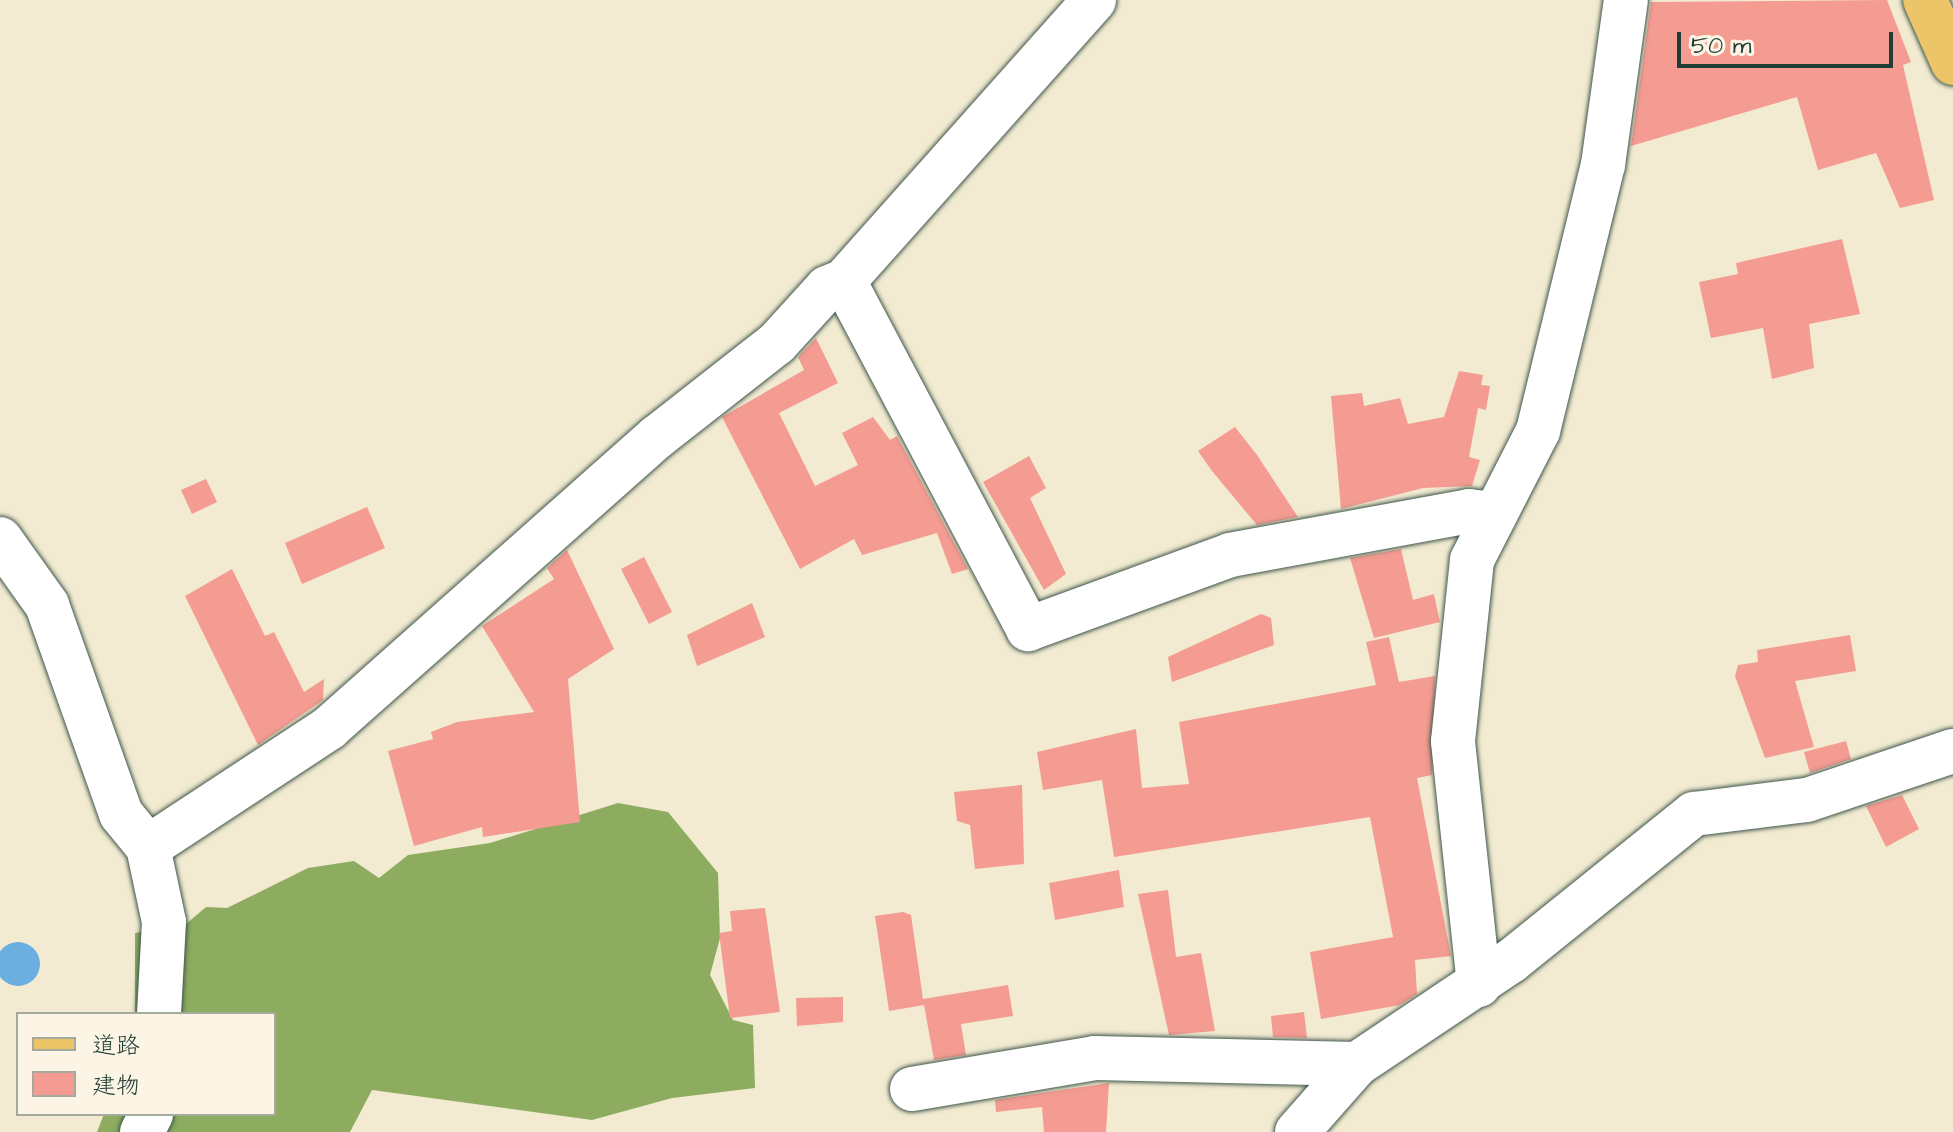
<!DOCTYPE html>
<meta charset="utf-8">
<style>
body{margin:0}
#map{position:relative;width:1953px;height:1132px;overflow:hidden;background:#f2ebd1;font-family:"Architects Daughter","Klee One",sans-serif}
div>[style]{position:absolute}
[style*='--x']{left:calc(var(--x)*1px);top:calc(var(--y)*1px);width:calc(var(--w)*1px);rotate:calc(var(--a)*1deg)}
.forest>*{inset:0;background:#8dac5f}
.water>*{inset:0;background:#6bafe0}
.round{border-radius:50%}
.building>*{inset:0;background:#f49b92}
.roads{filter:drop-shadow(0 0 2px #3f574c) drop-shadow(0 0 2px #3f574c)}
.minor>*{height:44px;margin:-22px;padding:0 22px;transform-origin:22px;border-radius:22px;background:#fff}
.major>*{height:44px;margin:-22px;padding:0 22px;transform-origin:22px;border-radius:22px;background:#edc569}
span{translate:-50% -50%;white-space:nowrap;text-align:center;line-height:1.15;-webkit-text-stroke:8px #fcf5e5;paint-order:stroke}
.legend{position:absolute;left:16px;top:1012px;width:260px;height:104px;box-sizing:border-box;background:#fcf5e5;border:2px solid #a4ab9e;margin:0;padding:10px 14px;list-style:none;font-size:24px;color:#1f3d34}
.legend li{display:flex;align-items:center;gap:16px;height:40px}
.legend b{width:40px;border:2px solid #a4ab9e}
.scale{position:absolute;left:1677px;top:32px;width:216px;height:36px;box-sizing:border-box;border:4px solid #1f3d34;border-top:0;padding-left:10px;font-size:24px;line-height:28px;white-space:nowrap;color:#1f3d34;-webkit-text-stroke:6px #fcf5e5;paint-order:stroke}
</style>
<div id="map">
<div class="forest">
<div style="clip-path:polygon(618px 803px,668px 812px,718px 873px,720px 938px,710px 975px,733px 1020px,753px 1025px,755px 1088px,672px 1098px,592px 1120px,372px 1090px,350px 1132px,97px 1132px,104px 1114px,274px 1114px,274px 1014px,135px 1014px,135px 933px,186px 924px,206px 907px,227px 908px,308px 868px,354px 861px,379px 878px,408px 855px,490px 843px)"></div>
</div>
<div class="water">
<div class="round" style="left:-4px;top:942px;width:44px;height:44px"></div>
</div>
<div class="building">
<div style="clip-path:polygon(1887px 0,1911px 62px,1903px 65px,1934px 200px,1900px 208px,1876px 153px,1818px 170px,1797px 97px,1631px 146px,1651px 2px)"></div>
<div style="clip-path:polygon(1842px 239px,1860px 314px,1809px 324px,1814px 368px,1772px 379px,1763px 328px,1711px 338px,1699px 282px,1738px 274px,1736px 263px)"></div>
<div style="clip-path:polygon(816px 338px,838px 383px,779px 413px,815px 486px,858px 465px,842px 433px,873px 417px,890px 440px,897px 436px,968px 569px,952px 574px,937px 533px,862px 555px,854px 539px,800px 569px,722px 417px,804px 370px,798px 357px)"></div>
<div style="clip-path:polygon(1459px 371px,1483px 375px,1481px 385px,1490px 386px,1486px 410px,1478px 408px,1469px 457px,1480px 460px,1472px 486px,1423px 488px,1341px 509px,1331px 396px,1362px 393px,1364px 406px,1400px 398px,1408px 424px,1444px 417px)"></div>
<div style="clip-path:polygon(1235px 427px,1257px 455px,1298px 517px,1257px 525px,1212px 471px,1198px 451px)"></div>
<div style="clip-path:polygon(1029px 456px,1046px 488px,1030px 498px,1066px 574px,1044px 590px,983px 482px)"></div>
<div style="clip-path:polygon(206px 479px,217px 502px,192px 514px,181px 490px)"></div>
<div style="clip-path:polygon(367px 507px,385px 548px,302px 584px,285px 543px)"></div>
<div style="clip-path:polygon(1401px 549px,1413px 600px,1434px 594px,1440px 622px,1374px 638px,1350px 558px)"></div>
<div style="clip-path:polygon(567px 550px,614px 649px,568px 679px,580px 822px,483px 837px,482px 827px,414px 846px,388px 751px,433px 739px,431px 732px,457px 722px,534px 712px,482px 626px,554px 579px,547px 568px)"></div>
<div style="clip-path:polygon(644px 557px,672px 612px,649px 624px,621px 569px)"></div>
<div style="clip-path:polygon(232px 569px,265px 636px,274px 632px,304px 692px,324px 679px,323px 700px,258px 745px,185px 596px)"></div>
<div style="clip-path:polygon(752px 603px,765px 637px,697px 666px,687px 635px)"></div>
<div style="clip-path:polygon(1261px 614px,1271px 618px,1274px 645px,1172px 682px,1168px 657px)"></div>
<div style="clip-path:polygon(1850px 635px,1856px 671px,1795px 681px,1814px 747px,1765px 758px,1735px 676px,1738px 665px,1758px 662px,1757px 650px)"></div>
<div style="clip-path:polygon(1389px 637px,1399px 682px,1435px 676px,1432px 775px,1417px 778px,1451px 956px,1415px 960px,1417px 994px,1400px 1005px,1321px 1019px,1310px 952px,1393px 937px,1370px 817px,1114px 857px,1102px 780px,1043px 790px,1037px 752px,1136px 729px,1142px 788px,1189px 784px,1179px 722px,1376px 685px,1366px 642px)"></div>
<div style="clip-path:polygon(1846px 741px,1851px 759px,1810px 773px,1804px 752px)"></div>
<div style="clip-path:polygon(1022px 785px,1024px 864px,975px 869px,970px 825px,957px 821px,954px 792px)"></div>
<div style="clip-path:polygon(1902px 795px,1919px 829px,1886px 847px,1866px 806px)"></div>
<div style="clip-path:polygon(1119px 870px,1124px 907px,1055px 920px,1049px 883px)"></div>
<div style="clip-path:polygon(1168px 890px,1176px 957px,1201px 953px,1215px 1031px,1169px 1035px,1138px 894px)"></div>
<div style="clip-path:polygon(765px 908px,780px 1012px,730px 1018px,719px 933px,732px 931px,730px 911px)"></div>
<div style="clip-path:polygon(903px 912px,911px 915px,923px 999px,1008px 985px,1013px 1016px,961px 1024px,966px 1055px,934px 1060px,924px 1005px,889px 1011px,875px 916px)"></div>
<div style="clip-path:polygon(843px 997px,843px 1022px,797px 1026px,796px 998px)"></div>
<div style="clip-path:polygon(1304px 1012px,1307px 1038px,1273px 1037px,1271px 1016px)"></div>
<div style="clip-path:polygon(1109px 1083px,1106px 1132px,1044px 1132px,1042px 1107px,996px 1112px,995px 1100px)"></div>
</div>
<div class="roads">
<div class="minor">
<div style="--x:844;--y:281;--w:394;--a:62.1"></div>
<div style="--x:1028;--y:629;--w:215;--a:-20.1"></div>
<div style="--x:1230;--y:555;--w:243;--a:-10.4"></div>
<div style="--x:1469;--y:511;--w:23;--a:7"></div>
<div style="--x:0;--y:539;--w:81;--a:54.5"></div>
<div style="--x:47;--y:605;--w:222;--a:70.5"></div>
<div style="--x:121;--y:814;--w:43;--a:50.7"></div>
<div style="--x:1479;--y:985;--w:245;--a:-96.1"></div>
<div style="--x:1453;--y:741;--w:182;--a:-84"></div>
<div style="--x:1472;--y:560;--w:145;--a:-62.9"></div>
<div style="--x:1538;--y:431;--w:274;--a:-76.3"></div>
<div style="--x:1603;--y:165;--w:167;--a:-82.1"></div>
<div style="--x:159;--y:1014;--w:92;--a:-86.9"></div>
<div style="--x:164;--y:922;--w:77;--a:-102"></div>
<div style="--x:148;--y:847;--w:217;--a:-33.3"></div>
<div style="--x:329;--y:728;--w:438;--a:-41.6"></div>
<div style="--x:657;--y:437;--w:152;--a:-38.1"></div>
<div style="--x:777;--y:343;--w:74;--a:-47.7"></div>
<div style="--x:827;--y:288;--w:18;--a:-22"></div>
<div style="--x:844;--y:281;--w:376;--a:-48.3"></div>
<div style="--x:912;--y:1089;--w:186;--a:-9.6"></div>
<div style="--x:1095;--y:1058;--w:262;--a:1.3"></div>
<div style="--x:142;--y:1132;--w:20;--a:-63"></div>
<div style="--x:1297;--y:1132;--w:91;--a:-48.6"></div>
<div style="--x:1357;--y:1064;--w:185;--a:-33.8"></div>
<div style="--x:1511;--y:961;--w:235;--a:-38.8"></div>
<div style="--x:1694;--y:814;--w:114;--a:-7.1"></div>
<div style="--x:1807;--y:800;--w:154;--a:-18.6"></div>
</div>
<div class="major">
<div style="--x:1925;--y:0;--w:69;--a:66"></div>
</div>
</div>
<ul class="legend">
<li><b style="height:10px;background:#edc569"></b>道路</li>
<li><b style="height:22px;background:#f49b92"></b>建物</li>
</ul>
<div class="scale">50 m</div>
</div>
